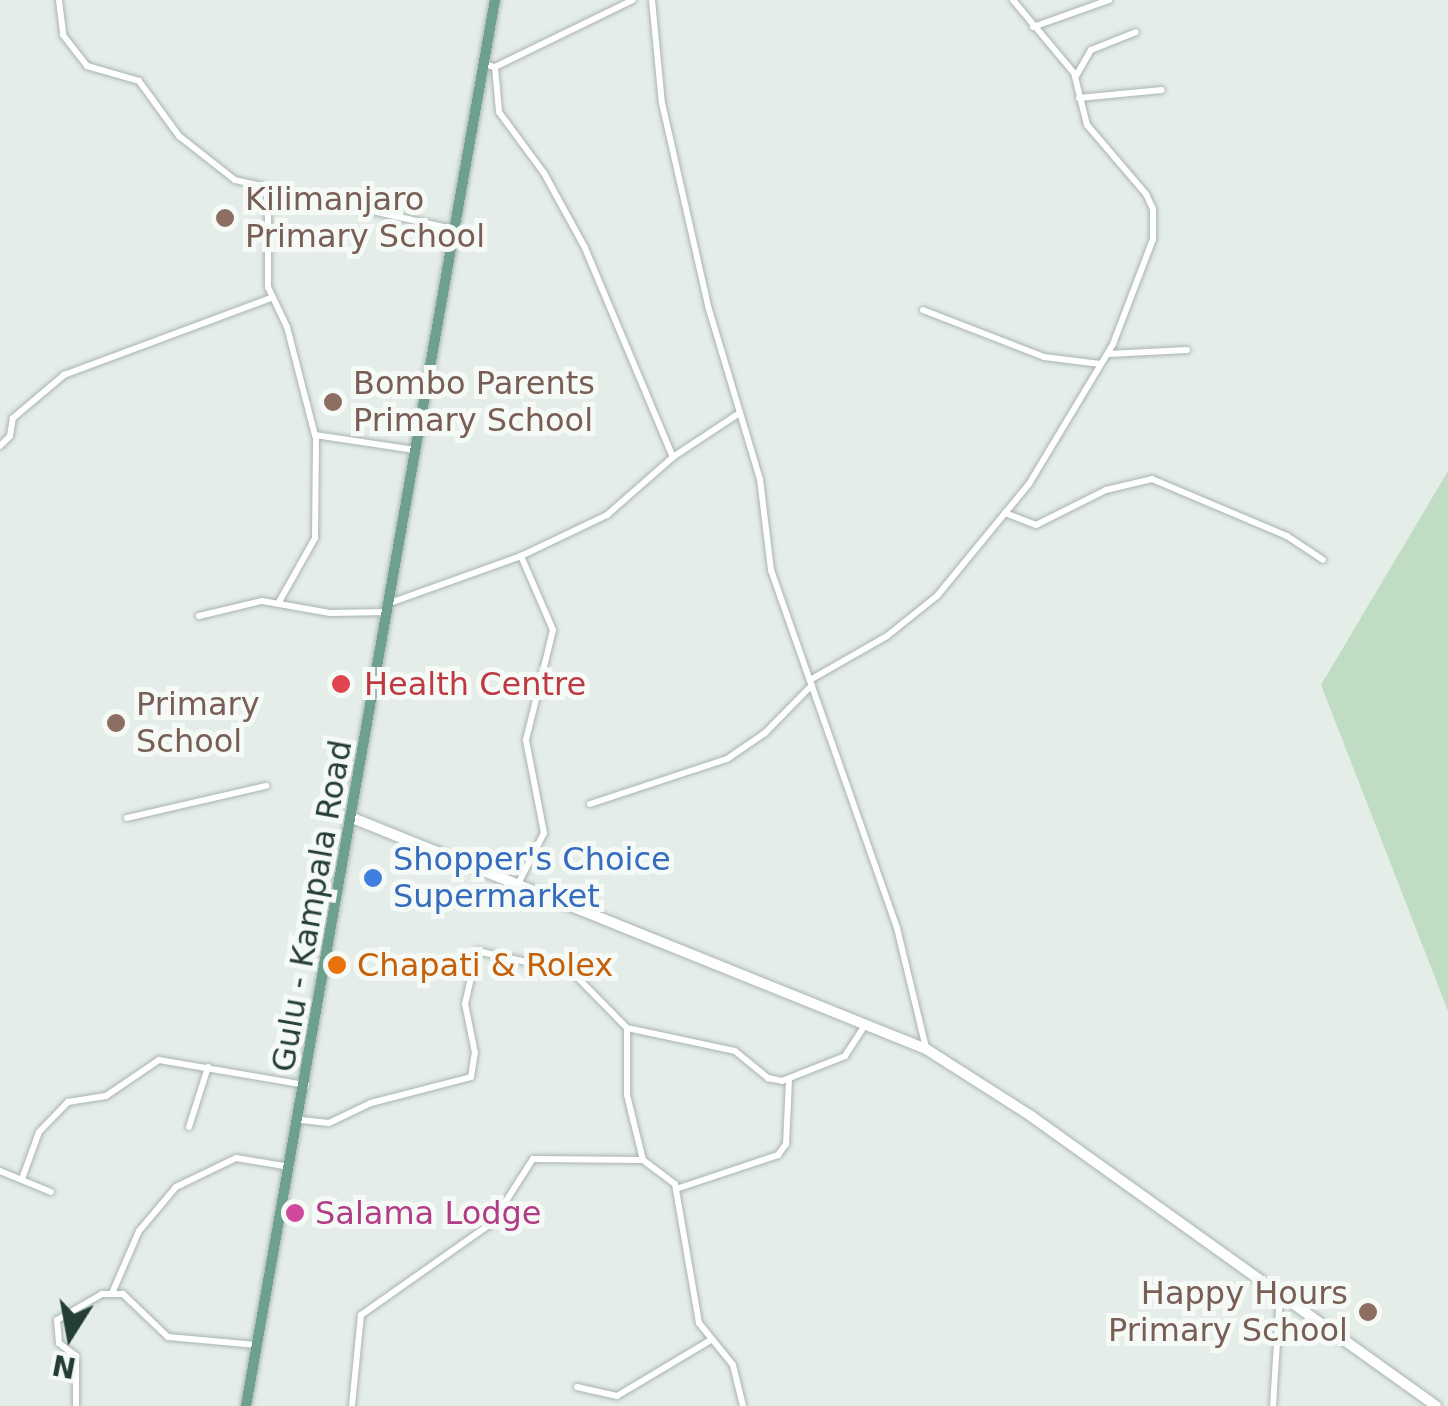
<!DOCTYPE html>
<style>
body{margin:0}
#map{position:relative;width:1448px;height:1406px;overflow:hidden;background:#e5ede9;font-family:"DejaVu Sans",sans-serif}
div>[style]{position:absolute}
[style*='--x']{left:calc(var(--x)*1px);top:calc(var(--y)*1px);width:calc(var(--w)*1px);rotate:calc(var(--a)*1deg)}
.green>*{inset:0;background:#c0ddc4}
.roads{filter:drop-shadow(0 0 2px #a8b5af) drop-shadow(0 0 2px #a8b5af)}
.street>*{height:6px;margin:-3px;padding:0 3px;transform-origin:3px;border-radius:3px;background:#fff}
.secondary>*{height:10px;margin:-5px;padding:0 5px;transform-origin:5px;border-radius:5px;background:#fff}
.primary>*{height:10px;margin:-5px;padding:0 5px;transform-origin:5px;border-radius:5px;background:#6da08d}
.dots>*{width:28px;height:28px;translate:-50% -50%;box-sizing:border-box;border:5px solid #f6faf7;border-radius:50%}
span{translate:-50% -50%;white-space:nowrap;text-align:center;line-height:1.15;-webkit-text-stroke:10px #f6faf7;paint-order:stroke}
.education-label{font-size:32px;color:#785e54}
.left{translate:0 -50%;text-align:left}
.right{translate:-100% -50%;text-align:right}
.health-label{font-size:32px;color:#be3a42}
.shop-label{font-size:32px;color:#366cbe}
.street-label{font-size:32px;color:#253e35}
.food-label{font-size:32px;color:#c56008}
.hotel-label{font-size:32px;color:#b23c85}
.north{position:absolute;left:20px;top:1286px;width:100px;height:100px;-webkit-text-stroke:8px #f6faf7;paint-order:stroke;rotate:191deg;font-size:28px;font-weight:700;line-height:40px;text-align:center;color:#253e35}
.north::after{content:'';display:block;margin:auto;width:35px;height:45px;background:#253e35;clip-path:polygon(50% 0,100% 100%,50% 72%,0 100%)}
</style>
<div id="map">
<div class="green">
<div style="clip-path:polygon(1448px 471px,1448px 1011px,1321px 685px)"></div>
</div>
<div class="roads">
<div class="street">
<div style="--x:59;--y:0;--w:35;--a:83"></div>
<div style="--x:63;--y:35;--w:39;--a:52"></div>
<div style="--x:87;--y:66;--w:54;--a:16.1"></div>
<div style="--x:139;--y:81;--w:68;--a:54"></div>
<div style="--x:179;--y:136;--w:71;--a:38.2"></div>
<div style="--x:235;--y:180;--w:222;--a:12.7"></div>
<div style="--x:652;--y:0;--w:103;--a:84.5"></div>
<div style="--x:662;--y:103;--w:208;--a:77.2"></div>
<div style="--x:708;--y:306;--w:181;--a:73.3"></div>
<div style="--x:760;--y:479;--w:92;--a:83.1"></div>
<div style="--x:771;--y:570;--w:380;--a:70.6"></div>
<div style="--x:897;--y:928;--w:123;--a:76.4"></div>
<div style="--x:1033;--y:27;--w:81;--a:-19.6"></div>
<div style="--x:482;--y:64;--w:13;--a:13"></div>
<div style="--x:495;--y:67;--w:153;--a:-25.9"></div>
<div style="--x:495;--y:67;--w:45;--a:84.9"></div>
<div style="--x:499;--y:112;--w:76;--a:53.6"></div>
<div style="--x:544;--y:173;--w:85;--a:61.3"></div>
<div style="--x:585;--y:248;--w:227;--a:67.2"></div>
<div style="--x:1076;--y:76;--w:30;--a:-60"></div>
<div style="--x:1091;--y:50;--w:48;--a:-21.8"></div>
<div style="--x:1079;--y:98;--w:83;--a:-5.5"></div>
<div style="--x:268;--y:191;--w:96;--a:90"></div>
<div style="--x:268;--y:287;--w:44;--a:64.6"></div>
<div style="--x:287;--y:327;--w:112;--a:75.5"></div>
<div style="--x:315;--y:435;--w:101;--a:8.5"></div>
<div style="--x:923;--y:310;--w:130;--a:21.2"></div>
<div style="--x:1044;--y:357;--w:57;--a:7"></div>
<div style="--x:1108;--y:354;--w:79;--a:-2.9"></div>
<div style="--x:0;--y:446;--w:14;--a:-45"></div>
<div style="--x:10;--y:436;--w:18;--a:-81"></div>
<div style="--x:13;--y:418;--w:67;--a:-40.1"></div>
<div style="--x:64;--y:375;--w:221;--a:-20.4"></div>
<div style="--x:1005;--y:513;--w:33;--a:21"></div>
<div style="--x:1036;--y:525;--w:78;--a:-26.6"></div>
<div style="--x:1106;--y:490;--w:47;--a:-13.4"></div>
<div style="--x:1152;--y:479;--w:147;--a:22.9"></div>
<div style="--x:1287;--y:536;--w:43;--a:33.7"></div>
<div style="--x:279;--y:602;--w:73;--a:-60.6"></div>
<div style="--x:315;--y:538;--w:102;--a:-89.4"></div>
<div style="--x:390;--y:603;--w:139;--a:-19.7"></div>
<div style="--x:521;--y:556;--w:95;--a:-25.5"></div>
<div style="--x:607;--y:515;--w:88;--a:-41.3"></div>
<div style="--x:673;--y:457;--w:78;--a:-33.5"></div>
<div style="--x:199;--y:616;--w:65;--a:-13.4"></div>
<div style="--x:262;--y:601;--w:69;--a:10"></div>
<div style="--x:330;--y:613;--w:58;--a:-1"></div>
<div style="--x:810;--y:680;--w:89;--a:-29.7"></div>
<div style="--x:887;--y:636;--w:64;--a:-38.7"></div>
<div style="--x:937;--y:596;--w:145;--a:-50.6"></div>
<div style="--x:1029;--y:484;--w:163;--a:-59"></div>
<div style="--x:1113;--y:344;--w:112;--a:-69.1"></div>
<div style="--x:1153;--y:239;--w:30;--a:-90"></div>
<div style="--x:1153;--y:209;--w:17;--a:-115"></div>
<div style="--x:1146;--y:194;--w:91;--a:-130.5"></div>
<div style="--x:1087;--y:125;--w:54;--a:-104"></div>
<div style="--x:1074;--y:73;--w:95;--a:-129.9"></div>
<div style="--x:590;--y:804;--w:144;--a:-18.2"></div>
<div style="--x:727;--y:759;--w:46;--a:-34.4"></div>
<div style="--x:765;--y:733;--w:67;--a:-45.6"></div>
<div style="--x:127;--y:818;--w:143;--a:-13"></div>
<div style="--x:518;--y:884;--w:57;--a:-63"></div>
<div style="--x:544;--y:833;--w:95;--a:-101"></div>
<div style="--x:526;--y:740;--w:113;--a:-76.2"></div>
<div style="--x:553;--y:630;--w:81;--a:-113.4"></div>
<div style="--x:301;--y:1120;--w:28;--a:6"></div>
<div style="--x:329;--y:1123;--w:47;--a:-25.5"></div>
<div style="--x:371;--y:1103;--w:103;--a:-14.6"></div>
<div style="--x:471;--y:1077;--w:24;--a:-81"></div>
<div style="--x:475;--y:1053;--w:50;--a:-101.5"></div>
<div style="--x:465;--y:1004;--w:54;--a:-77.2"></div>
<div style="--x:477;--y:951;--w:97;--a:12.5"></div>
<div style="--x:572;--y:972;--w:78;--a:45.5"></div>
<div style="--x:189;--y:1127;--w:63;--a:-72.4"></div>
<div style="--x:643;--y:1160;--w:40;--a:37"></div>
<div style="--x:675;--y:1184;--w:141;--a:80.2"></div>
<div style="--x:699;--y:1323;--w:54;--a:51"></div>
<div style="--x:733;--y:1365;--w:42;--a:76.3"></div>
<div style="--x:0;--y:1171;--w:55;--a:22.4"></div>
<div style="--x:22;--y:1179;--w:50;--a:-70.1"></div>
<div style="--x:39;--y:1132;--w:42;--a:-46"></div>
<div style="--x:68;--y:1102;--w:38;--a:-9"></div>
<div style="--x:106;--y:1096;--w:64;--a:-34.2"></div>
<div style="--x:159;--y:1060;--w:149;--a:9.7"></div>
<div style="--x:676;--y:1189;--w:108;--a:-18.4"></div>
<div style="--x:778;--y:1155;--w:14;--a:-54"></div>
<div style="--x:786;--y:1144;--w:64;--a:-87.3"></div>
<div style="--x:113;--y:1291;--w:65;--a:-66.6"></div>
<div style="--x:139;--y:1231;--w:57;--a:-49.9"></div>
<div style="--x:176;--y:1187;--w:67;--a:-25.8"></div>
<div style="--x:236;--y:1158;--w:55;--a:9.5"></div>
<div style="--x:577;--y:1387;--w:41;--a:12.7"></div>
<div style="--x:617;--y:1396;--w:109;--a:-30.8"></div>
<div style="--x:76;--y:1406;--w:50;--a:-90"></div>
<div style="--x:76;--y:1356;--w:21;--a:-143"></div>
<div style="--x:59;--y:1343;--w:23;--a:-95"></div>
<div style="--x:57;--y:1320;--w:52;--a:-30"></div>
<div style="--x:102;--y:1294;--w:21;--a:0"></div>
<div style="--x:123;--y:1294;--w:62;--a:43.7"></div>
<div style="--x:168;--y:1337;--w:89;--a:5.1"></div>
<div style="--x:352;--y:1406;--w:91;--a:-84.4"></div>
<div style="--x:361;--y:1315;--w:160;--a:-35.1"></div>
<div style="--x:492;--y:1223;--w:76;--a:-57.4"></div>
<div style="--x:533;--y:1159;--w:110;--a:0.5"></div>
<div style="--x:643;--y:1160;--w:67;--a:-103.8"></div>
<div style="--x:627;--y:1095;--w:67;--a:-90"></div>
<div style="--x:627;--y:1028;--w:110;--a:12"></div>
<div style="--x:735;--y:1051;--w:43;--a:39.3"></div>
<div style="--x:768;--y:1078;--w:14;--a:12"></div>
<div style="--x:782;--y:1081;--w:68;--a:-21.6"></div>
<div style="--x:845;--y:1056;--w:37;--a:-57"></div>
<div style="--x:1273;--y:1406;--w:110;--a:-86.4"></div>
</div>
<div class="secondary">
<div style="--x:355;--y:819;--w:616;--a:21.94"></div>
<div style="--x:926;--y:1049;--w:125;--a:32.5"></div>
<div style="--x:1031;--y:1116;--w:498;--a:35.6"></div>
</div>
<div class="primary">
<div style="--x:246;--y:1406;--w:1428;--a:-79.96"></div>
</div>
</div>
<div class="dots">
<div style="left:225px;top:218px;background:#8d6e63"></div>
<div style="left:333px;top:402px;background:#8d6e63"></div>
<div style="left:341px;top:684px;background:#e0444e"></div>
<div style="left:116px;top:723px;background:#8d6e63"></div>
<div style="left:373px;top:878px;background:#3f7fe0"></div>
<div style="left:337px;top:965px;background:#e8710a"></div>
<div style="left:295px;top:1213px;background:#d1479c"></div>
<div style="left:1368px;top:1312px;background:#8d6e63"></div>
</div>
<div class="education-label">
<span class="left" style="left:245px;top:218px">Kilimanjaro<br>Primary School</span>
<span class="left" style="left:353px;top:402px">Bombo Parents<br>Primary School</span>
<span class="left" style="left:136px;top:723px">Primary<br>School</span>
<span class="right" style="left:1348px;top:1312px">Happy Hours<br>Primary School</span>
</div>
<div class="health-label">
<span class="left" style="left:364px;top:684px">Health Centre</span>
</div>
<div class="shop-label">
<span class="left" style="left:393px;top:878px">Shopper's Choice<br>Supermarket</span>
</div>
<div class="street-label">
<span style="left:312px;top:906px;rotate:-80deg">Gulu - Kampala Road</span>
</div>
<div class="food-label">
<span class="left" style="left:357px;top:965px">Chapati &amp; Rolex</span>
</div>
<div class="hotel-label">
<span class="left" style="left:315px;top:1213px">Salama Lodge</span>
</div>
<div class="north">N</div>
</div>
